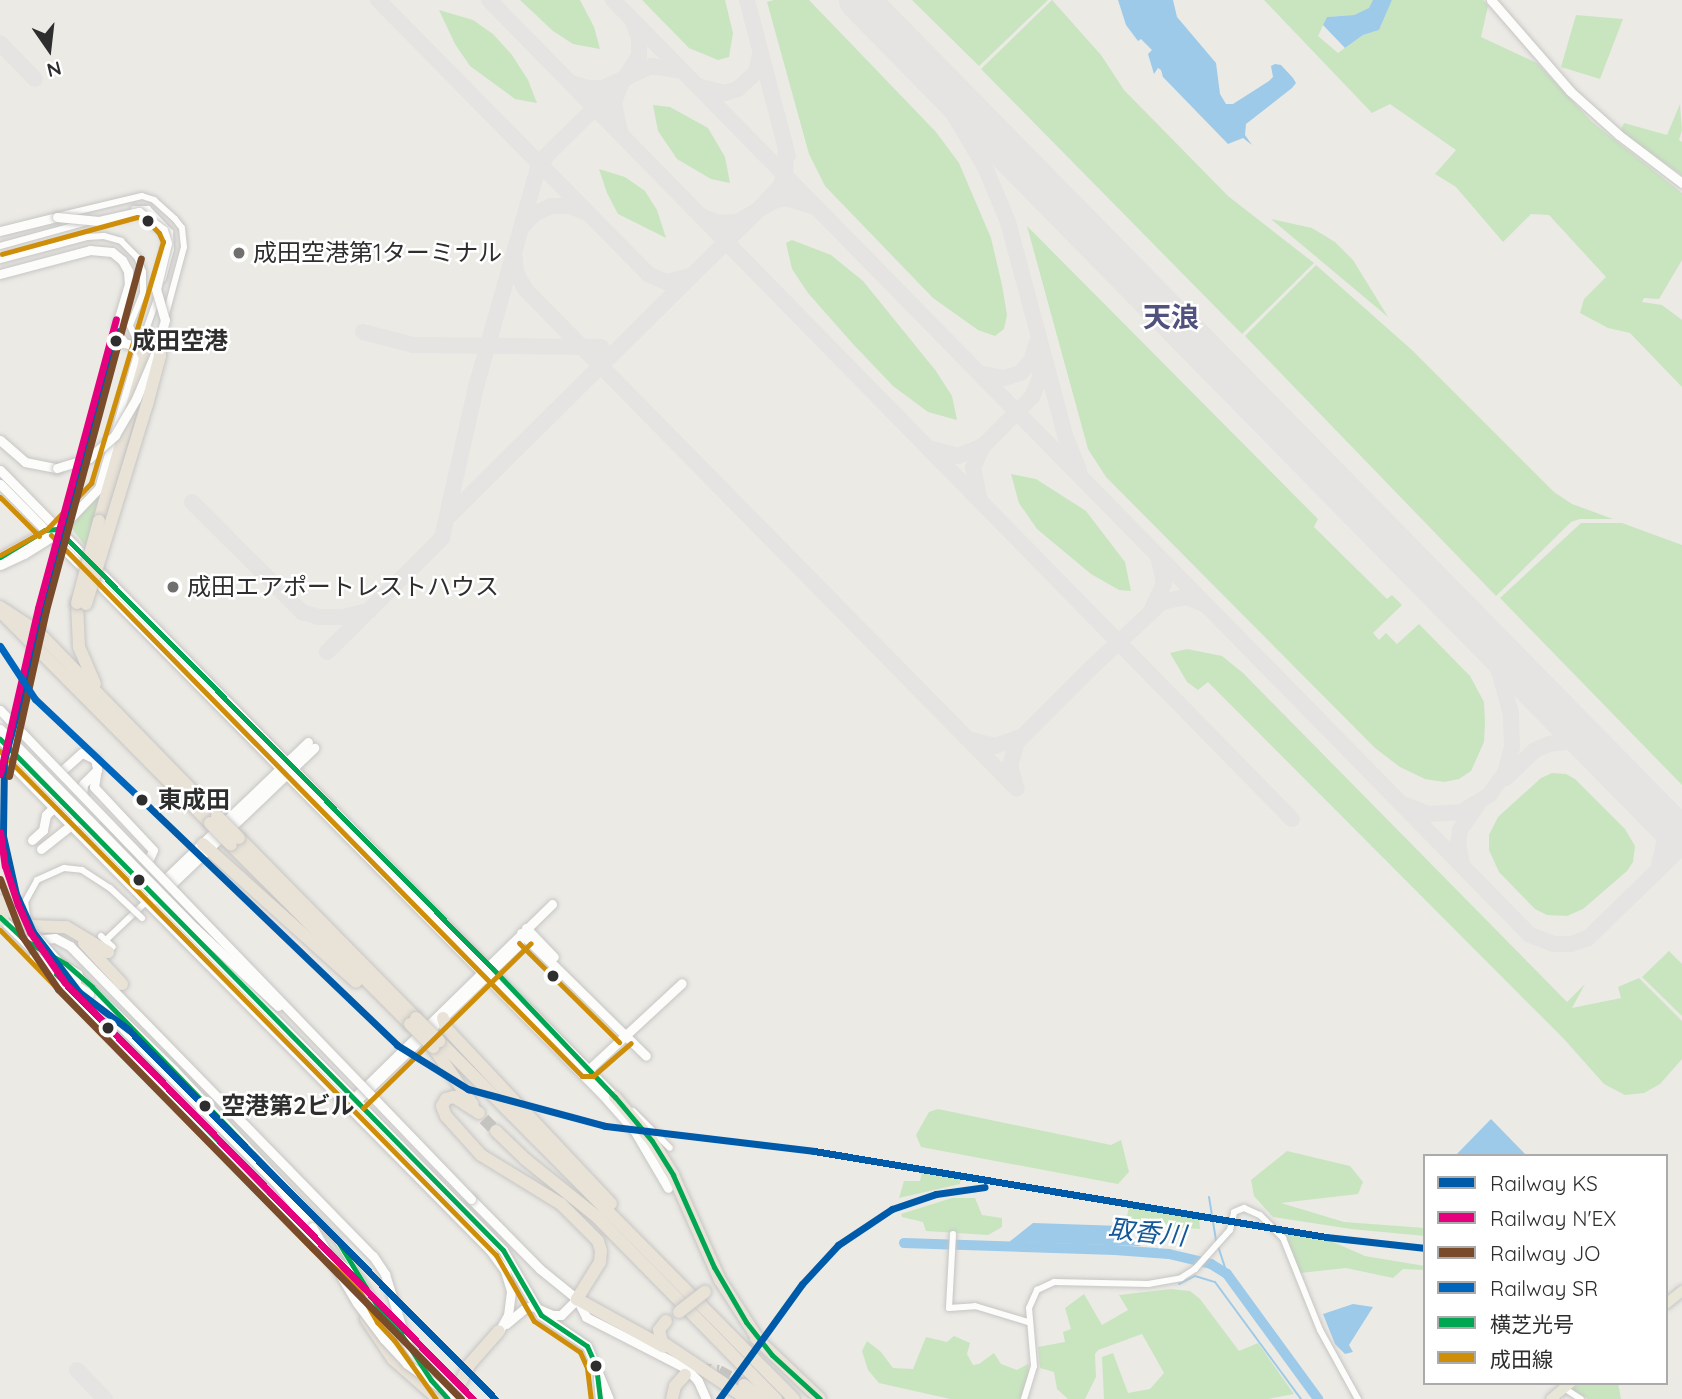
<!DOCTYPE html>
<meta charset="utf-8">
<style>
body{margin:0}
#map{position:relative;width:1682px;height:1399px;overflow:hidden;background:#ebeae5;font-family:Quicksand,"Noto Sans JP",sans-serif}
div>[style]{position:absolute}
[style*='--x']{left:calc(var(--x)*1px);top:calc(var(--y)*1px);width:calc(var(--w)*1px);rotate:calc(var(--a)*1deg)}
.green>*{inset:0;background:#c9e5c0}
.water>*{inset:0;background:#9dcae8}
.stream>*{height:2px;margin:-1px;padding:0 1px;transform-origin:1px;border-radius:1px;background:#9dcae8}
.river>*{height:10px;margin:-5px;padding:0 5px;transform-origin:5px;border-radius:5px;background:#9dcae8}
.taxiway>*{height:16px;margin:-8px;padding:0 8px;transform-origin:8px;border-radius:8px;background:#e5e4e3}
.runway>*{height:40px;margin:-20px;padding:0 20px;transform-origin:20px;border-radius:20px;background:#e5e4e3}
.highway-tunnel>*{height:12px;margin-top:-6px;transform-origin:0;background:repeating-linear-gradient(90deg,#c5c4c0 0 12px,transparent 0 18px)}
.roads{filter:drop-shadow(0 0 2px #c6c5c4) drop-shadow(0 0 2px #c6c5c4)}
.street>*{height:6px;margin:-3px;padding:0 3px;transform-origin:3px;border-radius:3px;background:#fcfcfb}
.secondary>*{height:9px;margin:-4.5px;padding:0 4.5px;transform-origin:4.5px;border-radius:4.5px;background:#fcfcfb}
.primary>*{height:10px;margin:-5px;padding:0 5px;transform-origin:5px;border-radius:5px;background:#e7e6d7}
.highway>*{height:12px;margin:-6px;padding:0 6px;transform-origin:6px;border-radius:6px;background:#e8e2d7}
.bridges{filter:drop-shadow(0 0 2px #c6c5c4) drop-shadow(0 0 2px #c6c5c4)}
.street-bridge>*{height:6px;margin:-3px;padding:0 3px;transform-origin:3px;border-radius:3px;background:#fcfcfb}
.secondary-bridge>*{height:9px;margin:-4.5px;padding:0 4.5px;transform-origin:4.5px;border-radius:4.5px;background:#fcfcfb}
.highway-bridge>*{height:12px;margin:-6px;padding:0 6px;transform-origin:6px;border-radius:6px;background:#e8e2d7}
.bus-1>*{height:5px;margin:-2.5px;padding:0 2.5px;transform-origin:2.5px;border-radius:2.5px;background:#00a651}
.bus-2>*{height:5px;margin:-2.5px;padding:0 2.5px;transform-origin:2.5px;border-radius:2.5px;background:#cf8e09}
.rail-1>*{height:7px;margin:-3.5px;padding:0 3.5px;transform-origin:3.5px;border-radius:3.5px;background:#005aaa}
.rail-2>*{height:7px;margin:-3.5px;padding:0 3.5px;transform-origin:3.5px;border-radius:3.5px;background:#e5007d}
.rail-3>*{height:7px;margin:-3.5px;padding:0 3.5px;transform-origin:3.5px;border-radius:3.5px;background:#7a4b2a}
.rail-4>*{height:7px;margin:-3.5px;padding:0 3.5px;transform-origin:3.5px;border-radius:3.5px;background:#0065bd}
.dots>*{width:19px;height:19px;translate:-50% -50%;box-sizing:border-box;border:4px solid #fff;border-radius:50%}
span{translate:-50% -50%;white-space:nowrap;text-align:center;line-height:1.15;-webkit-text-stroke:5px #fff;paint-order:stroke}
.poi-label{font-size:24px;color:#2e2e2e}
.left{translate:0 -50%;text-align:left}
.stop-label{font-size:24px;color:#2e2e2e;font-weight:700}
.water-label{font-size:26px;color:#15599a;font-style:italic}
.quarter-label{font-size:28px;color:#50517d;font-weight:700}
.legend{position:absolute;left:1423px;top:1154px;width:245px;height:231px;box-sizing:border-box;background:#fff;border:2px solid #ababab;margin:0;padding:9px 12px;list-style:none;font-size:21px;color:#2e2e2e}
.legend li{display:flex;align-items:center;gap:14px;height:35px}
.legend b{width:35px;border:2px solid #ababab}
.north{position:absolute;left:14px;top:14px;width:70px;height:70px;-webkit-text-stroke:5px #fff;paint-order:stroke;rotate:166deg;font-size:19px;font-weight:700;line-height:28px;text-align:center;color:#2e2e2e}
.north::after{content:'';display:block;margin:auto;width:24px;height:32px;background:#2e2e2e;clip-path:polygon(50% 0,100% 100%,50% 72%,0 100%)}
</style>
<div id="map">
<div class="green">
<div style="clip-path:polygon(520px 0,580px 0,594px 27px,600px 49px,573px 44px,553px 31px)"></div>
<div style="clip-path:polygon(642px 0,725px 0,733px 33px,729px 57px,718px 60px,689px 48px)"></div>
<div style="clip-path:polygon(774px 0,809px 0,936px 132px,959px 163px,991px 238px,1002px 285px,1007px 315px,1004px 329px,995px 336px,978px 330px,933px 298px,825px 186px,809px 154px,767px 2px)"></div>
<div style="clip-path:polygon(912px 0,1048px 0,979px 66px)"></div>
<div style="clip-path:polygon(1052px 0,1101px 55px,1124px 90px,1228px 196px,1314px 263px,1242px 334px,981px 69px)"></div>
<div style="clip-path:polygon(1264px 0,1373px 0,1370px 8px,1354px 15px,1327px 17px,1318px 36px,1338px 53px,1363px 35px,1379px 30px,1392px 0,1483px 0,1488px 6px,1481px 37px,1537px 63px,1592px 122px,1682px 193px,1682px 260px,1659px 299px,1644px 298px,1642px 302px,1662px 305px,1682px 320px,1682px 387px,1630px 333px,1608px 328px,1580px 313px,1584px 299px,1606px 277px,1549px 215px,1531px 214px,1503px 242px,1456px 187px,1435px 174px,1456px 150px,1390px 104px,1372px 113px)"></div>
<div style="clip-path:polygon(439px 10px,473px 20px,493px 34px,512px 55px,528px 80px,537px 103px,515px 99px,470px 66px,455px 44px)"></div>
<div style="clip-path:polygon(1576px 15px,1623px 19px,1600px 79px,1561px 67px)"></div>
<div style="clip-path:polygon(1680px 104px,1682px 130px,1679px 140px,1682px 142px,1682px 175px,1620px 132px,1624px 123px,1667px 135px)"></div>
<div style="clip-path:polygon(653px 105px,670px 107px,708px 128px,725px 157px,730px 183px,711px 179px,677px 159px,658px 131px)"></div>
<div style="clip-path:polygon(599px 169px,625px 177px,645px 191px,657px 210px,666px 238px,618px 214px,607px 193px)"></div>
<div style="clip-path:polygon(1271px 219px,1312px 228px,1335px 242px,1353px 260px,1388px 317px)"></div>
<div style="clip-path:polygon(1027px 226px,1318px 519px,1314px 527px,1387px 599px,1392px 595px,1402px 605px,1373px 633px,1379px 640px,1386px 633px,1397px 644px,1419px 624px,1470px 676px,1484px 702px,1485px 723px,1484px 742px,1471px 771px,1459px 779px,1444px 782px,1425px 779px,1400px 767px,1375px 748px,1106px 477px,1088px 449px)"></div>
<div style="clip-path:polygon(792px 240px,831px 255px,863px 281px,936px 371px,952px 396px,957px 420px,928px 412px,893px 386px,853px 344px,808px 293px,792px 269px,786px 243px)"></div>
<div style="clip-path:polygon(1316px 265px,1413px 351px,1554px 492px,1572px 504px,1613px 519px,1580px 519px,1571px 522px,1496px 596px,1245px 336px)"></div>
<div style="clip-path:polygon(1011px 474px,1036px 479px,1086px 511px,1125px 562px,1131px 591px,1119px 590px,1091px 574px,1037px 529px,1019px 503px)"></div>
<div style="clip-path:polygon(102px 492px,86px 547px,70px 526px,74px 518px)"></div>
<div style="clip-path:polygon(1581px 523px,1622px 523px,1682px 545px,1682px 785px,1500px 598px)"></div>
<div style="clip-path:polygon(1187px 649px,1222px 656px,1243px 673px,1567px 1002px,1585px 984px,1572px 1008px,1621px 998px,1618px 987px,1639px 978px,1682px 1021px,1682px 1059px,1660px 1084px,1644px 1093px,1625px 1095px,1604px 1084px,1564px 1039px,1208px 682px,1198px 690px,1187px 682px,1170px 653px)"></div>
<div style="clip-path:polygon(1552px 773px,1566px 774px,1575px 779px,1625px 829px,1635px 846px,1633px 862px,1627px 871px,1583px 909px,1567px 916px,1547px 915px,1535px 909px,1499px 872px,1489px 850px,1489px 835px,1498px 817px,1541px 778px)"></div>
<div style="clip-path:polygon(1669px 951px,1682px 964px,1682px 1016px,1642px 977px)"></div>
<div style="clip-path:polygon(938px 1109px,1111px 1145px,1121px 1140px,1129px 1172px,1118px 1184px,921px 1147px,916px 1135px,929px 1112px)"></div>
<div style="clip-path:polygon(1287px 1151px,1350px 1166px,1363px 1182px,1358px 1194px,1281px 1203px,1344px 1222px,1425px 1228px,1425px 1236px,1351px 1229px,1273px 1217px,1254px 1196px,1251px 1180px)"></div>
<div style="clip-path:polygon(922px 1172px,961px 1178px,960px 1184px,899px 1198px,904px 1181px,920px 1181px)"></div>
<div style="clip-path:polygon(952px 1198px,975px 1198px,982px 1215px,1002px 1218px,1002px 1227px,988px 1235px,926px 1231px,923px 1222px,902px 1217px,901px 1214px)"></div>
<div style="clip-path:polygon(1129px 1207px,1199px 1218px,1200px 1229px,1172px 1227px,1142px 1231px,1127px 1216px)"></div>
<div style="clip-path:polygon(1284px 1233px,1333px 1242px,1365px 1256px,1425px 1266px,1425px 1270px,1403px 1269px,1393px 1278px,1346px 1268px,1300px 1273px)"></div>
<div style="clip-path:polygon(1171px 1289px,1190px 1291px,1200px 1299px,1239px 1351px,1258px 1343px,1294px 1394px,1268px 1399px,1104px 1399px,1102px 1357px,1113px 1353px,1128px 1393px,1150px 1389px,1164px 1373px,1142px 1334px,1098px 1350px,1095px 1354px,1096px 1377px,1085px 1399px,1068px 1399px,1057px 1389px,1054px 1372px,1040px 1368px,1038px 1347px,1065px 1342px,1063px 1332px,1071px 1329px,1065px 1308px,1084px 1294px,1102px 1325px,1128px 1310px,1119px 1295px)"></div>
<div style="clip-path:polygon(954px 1336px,970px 1343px,967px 1354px,973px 1365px,979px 1364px,994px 1353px,1001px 1364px,1017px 1370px,1028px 1364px,1029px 1373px,1020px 1399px,950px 1399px,879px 1383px,868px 1370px,862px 1351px,867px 1341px,881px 1352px,893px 1368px,913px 1369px,926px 1337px,947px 1342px)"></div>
<div style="clip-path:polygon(1579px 1383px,1618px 1383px,1621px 1399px,1588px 1399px,1572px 1390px)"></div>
</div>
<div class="water">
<div style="clip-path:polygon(1118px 0,1173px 0,1177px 17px,1216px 63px,1220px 94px,1226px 104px,1233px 104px,1269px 81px,1273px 77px,1271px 66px,1275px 64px,1281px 65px,1293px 78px,1296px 83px,1292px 88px,1246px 124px,1245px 135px,1252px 145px,1243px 138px,1228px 144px,1163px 77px,1161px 70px,1158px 68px,1154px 74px,1148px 54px,1152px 50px,1141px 39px,1138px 41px,1126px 25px)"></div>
<div style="clip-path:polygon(1373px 0,1392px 0,1379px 30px,1363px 35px,1345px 48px,1323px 25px,1327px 17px,1354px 15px,1369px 8px)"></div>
<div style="clip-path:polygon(1491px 1119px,1527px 1156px,1455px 1156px)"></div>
<div style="clip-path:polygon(1033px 1223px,1121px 1226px,1141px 1246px,1009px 1242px)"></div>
<div style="clip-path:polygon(1353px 1304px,1373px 1307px,1349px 1345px,1353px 1352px,1345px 1354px,1335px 1344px,1323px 1314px)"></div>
</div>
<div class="stream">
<div style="--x:1209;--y:1197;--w:44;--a:80.8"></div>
<div style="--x:1218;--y:1246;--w:29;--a:72"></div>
<div style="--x:1179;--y:1284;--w:18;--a:-27"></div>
<div style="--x:1195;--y:1276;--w:21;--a:17"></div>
<div style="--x:1215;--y:1282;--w:145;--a:53.7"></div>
</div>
<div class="river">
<div style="--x:904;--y:1243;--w:211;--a:1.9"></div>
<div style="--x:1115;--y:1250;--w:54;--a:4.2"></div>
<div style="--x:1169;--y:1254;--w:43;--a:13.4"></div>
<div style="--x:1211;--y:1264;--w:19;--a:32"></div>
<div style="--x:1227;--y:1274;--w:155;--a:53.9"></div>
</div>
<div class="taxiway">
<div style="--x:378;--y:0;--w:385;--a:45.4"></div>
<div style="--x:648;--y:274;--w:20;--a:24"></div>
<div style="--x:666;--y:282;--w:23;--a:-13"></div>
<div style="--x:489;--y:0;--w:1147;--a:45.57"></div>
<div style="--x:613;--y:0;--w:1310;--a:45.56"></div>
<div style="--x:1530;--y:935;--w:26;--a:21"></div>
<div style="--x:1554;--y:944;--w:17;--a:0"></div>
<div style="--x:1571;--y:944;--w:18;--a:-19"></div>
<div style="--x:1588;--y:938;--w:131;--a:-44.1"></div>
<div style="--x:747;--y:0;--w:161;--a:75.3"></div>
<div style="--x:0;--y:43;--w:50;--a:45.8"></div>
<div style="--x:927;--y:69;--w:114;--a:59.4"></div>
<div style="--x:985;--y:167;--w:60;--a:67.3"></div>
<div style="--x:1008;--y:222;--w:224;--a:75"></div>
<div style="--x:1066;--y:438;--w:35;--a:68"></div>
<div style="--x:572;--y:83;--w:16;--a:18"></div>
<div style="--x:587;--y:88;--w:16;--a:0"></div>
<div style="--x:603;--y:88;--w:53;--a:-24.6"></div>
<div style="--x:651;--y:66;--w:31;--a:9"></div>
<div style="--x:701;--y:87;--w:25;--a:14"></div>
<div style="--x:725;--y:93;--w:14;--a:-17"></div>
<div style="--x:738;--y:89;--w:25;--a:-43"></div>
<div style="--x:756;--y:72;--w:18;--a:-77"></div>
<div style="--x:620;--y:132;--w:30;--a:-102"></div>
<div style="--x:614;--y:103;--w:18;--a:-71"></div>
<div style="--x:620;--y:86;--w:36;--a:-58"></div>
<div style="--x:639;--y:56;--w:18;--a:-90"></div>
<div style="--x:639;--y:38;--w:15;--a:-110"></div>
<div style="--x:703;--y:217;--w:17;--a:21"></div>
<div style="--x:719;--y:223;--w:18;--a:-3"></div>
<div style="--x:737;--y:222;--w:43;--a:-29.6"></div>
<div style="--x:774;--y:201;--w:12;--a:-14"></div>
<div style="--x:786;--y:198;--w:27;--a:17"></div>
<div style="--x:522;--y:227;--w:18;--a:-47"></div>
<div style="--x:534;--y:214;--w:19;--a:-25"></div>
<div style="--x:551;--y:206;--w:19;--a:0"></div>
<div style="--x:570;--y:206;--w:16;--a:22"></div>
<div style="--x:514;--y:252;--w:20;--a:84"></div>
<div style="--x:516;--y:272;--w:19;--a:62"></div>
<div style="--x:525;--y:289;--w:701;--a:45.46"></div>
<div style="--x:363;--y:332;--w:52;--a:14.6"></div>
<div style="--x:413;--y:345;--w:188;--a:0.6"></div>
<div style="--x:982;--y:374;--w:22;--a:10"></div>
<div style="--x:1004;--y:378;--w:17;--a:-17"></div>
<div style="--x:1020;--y:373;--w:16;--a:-47"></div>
<div style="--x:1031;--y:361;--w:19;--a:-72"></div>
<div style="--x:932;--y:449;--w:27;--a:15"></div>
<div style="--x:958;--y:456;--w:27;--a:-22"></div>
<div style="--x:983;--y:446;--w:69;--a:-45"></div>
<div style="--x:1032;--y:397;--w:21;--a:-67"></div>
<div style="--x:1040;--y:378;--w:18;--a:-87"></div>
<div style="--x:979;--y:496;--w:29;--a:-102"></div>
<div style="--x:973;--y:468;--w:24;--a:-66"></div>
<div style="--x:192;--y:502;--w:156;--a:45"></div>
<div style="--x:302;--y:612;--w:17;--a:17"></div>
<div style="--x:318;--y:617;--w:24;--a:0"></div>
<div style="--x:342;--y:617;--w:28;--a:-13"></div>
<div style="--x:450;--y:515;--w:432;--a:-44.7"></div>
<div style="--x:757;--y:211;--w:34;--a:-47"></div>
<div style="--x:780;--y:186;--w:12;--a:-66"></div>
<div style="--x:785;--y:175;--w:27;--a:-88"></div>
<div style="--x:1153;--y:607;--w:26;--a:-65"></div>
<div style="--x:1164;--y:583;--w:25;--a:-102"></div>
<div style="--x:327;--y:652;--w:162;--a:-44.7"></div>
<div style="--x:442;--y:538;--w:155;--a:-77.3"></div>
<div style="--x:476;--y:387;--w:224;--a:-74.2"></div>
<div style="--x:537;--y:171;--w:19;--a:-58"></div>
<div style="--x:547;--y:155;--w:112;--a:-44.6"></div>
<div style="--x:971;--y:740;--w:25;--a:14"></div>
<div style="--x:995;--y:746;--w:28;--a:-19"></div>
<div style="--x:1506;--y:778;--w:40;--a:-44"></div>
<div style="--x:1535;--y:750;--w:15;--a:-23"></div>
<div style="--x:1549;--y:744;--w:23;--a:-7"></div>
<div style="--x:1572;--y:741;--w:30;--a:26"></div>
<div style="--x:1016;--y:787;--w:23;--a:-105"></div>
<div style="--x:1010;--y:765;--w:24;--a:-73"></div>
<div style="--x:1017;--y:742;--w:105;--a:-45"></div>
<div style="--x:1091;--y:668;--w:97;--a:-42.9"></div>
<div style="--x:1162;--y:602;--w:25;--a:-12"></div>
<div style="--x:1186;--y:597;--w:19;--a:21"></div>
<div style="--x:1405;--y:805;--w:25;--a:21"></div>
<div style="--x:1428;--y:814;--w:33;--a:-3"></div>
<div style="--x:1461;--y:812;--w:33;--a:-31"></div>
<div style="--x:1489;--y:795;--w:27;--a:-54"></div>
<div style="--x:1505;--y:773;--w:27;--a:-75"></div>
<div style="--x:1512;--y:747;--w:33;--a:-92"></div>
<div style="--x:1511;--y:714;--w:45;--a:-105.6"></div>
<div style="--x:1499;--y:671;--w:44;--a:-118.3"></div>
<div style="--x:1655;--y:810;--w:32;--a:72"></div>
<div style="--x:1665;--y:840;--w:29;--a:104"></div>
<div style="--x:1462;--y:864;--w:20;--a:-101"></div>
<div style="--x:1458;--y:844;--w:14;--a:-82"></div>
<div style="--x:1460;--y:830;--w:29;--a:-55"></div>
<div style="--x:77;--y:1370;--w:40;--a:46"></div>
</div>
<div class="runway">
<div style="--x:859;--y:0;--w:1175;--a:45.52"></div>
</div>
<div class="highway-tunnel">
<div style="--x:484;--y:1119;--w:17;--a:45"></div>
<div style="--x:699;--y:1369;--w:20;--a:6"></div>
<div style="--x:719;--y:1371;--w:29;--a:29"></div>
</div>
<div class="roads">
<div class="street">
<div style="--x:134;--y:209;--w:14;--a:0"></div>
<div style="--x:148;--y:209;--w:32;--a:46"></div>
<div style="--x:170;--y:232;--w:17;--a:87"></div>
<div style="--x:171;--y:249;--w:31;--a:105"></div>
<div style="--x:62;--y:215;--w:82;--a:-13.4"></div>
<div style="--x:142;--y:196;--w:13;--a:18"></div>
<div style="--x:154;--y:200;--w:28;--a:42"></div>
<div style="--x:175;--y:219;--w:11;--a:52"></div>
<div style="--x:182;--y:228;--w:19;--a:84"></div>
<div style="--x:184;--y:247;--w:73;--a:105"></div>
<div style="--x:0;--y:246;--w:90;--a:-15.4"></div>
<div style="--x:0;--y:260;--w:90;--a:-14.8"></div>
<div style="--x:87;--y:237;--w:17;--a:-3"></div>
<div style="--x:104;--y:236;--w:18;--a:16"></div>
<div style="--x:121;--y:241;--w:23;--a:45"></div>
<div style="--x:137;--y:257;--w:16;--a:68"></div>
<div style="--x:143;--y:272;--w:21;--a:90"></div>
<div style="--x:143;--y:293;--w:35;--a:112"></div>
<div style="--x:130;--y:326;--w:23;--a:65"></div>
<div style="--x:140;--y:347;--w:54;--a:-70.6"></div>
<div style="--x:101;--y:936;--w:16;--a:43"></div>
<div style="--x:107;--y:939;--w:58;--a:-43.6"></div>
<div style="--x:78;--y:974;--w:137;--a:44.4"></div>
<div style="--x:176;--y:1070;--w:234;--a:46.6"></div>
<div style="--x:337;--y:1240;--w:90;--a:58.6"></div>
<div style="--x:384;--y:1317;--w:27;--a:45"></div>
<div style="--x:81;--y:1001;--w:322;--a:45.6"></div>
<div style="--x:633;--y:1111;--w:52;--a:45"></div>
<div style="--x:953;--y:1234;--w:74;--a:93.1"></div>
<div style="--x:949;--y:1308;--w:26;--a:-4"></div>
<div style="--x:975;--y:1306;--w:55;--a:16.8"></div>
<div style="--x:329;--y:1253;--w:38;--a:39"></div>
<div style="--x:1564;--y:1388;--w:20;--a:33"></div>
<div style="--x:1024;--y:1399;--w:34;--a:-73"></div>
<div style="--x:1034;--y:1366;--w:58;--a:-94.9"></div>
<div style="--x:1029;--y:1308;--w:20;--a:-66"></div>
<div style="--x:1037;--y:1290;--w:19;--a:-25"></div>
<div style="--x:1054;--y:1282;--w:94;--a:1.2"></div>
<div style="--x:1148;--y:1284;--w:34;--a:-10"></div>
<div style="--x:1181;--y:1278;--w:17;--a:-33"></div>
<div style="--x:1195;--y:1269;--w:52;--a:-48.1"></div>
<div style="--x:1230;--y:1230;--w:18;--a:-77"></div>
<div style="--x:1234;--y:1212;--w:11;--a:-22"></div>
<div style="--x:1244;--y:1208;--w:17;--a:24"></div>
<div style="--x:1260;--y:1215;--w:33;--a:45"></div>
<div style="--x:1283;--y:1238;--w:99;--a:68.1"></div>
<div style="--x:1320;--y:1330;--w:79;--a:61.2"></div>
</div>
<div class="secondary">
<div style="--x:1491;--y:0;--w:121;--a:49"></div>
<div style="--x:1570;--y:91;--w:66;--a:41.9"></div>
<div style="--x:1619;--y:135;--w:79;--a:37.3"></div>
<div style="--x:0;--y:231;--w:59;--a:-13.8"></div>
<div style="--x:0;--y:274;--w:93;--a:-14.9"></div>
<div style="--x:90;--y:250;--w:22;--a:5"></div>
<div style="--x:112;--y:252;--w:13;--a:39"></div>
<div style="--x:122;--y:260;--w:13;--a:61"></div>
<div style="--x:128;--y:271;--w:13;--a:86"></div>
<div style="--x:129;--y:284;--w:42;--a:106.7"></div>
<div style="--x:117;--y:324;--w:10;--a:84"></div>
<div style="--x:118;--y:334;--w:11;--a:56"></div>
<div style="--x:124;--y:343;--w:16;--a:14"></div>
<div style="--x:140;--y:347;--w:147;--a:106.2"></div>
<div style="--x:99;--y:488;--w:66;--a:133.8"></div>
<div style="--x:53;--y:536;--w:34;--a:148"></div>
<div style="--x:24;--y:554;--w:26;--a:155"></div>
<div style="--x:0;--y:440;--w:33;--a:41"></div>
<div style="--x:25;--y:462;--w:33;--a:11"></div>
<div style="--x:0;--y:470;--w:878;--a:45.55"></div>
<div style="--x:0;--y:484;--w:857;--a:45.38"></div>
<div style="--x:602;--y:1094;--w:48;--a:48.4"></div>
<div style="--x:634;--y:1130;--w:67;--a:59.6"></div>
<div style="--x:0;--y:557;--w:56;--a:-28.9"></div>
<div style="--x:0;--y:720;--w:138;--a:45.9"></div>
<div style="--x:0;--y:739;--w:717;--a:45.45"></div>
<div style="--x:503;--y:1250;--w:75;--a:59.7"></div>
<div style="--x:541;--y:1315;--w:55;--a:34"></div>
<div style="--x:587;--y:1346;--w:57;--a:67.5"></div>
<div style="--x:0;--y:753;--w:698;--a:45.41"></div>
<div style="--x:490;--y:1250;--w:26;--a:54"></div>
<div style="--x:505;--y:1271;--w:21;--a:73"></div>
<div style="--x:511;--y:1291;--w:24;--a:97"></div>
<div style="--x:508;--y:1315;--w:18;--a:119"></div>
<div style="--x:55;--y:777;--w:36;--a:-42"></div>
<div style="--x:82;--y:753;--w:14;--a:25"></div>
<div style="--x:95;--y:759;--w:9;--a:77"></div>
<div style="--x:97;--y:768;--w:19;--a:99"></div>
<div style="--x:94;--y:787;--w:86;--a:46.9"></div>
<div style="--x:153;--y:850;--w:10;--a:114"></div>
<div style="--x:149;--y:859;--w:9;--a:-174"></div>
<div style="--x:82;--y:798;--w:14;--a:-86"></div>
<div style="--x:83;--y:784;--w:20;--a:-45"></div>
<div style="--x:32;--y:840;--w:15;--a:-42"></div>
<div style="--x:43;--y:830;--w:15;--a:-79"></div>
<div style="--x:46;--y:815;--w:11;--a:-45"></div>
<div style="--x:41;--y:849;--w:43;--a:-38.5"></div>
<div style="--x:160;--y:884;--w:205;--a:-43.8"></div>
<div style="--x:156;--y:899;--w:219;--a:-43.7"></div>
<div style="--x:1;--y:918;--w:59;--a:45"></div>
<div style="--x:200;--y:924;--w:33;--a:49"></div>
<div style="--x:526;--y:928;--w:40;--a:46"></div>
<div style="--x:521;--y:933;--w:175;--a:44.5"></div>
<div style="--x:26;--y:941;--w:29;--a:-6"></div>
<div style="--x:55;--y:938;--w:17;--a:28"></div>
<div style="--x:70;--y:946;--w:433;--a:45.7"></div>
<div style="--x:373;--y:1256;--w:22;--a:56"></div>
<div style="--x:385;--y:1274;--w:73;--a:72.6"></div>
<div style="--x:407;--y:1344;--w:43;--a:56.3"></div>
<div style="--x:36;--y:948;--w:49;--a:31.8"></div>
<div style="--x:89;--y:994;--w:266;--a:45.3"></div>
<div style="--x:276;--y:1183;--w:57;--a:50.7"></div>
<div style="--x:587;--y:1071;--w:129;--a:-42.8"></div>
<div style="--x:352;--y:1100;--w:280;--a:-44.4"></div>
<div style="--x:353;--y:1104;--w:231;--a:-43.9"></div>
<div style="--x:471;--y:1199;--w:98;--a:45.4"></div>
<div style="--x:540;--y:1269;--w:48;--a:39"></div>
<div style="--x:577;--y:1299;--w:20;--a:63"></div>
<div style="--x:586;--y:1317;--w:114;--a:27.2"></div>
<div style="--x:687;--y:1369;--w:16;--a:47"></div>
<div style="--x:698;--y:1381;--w:20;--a:66"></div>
<div style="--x:506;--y:1324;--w:23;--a:-40"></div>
<div style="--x:524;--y:1309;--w:9;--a:-21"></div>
<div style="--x:532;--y:1306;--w:22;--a:24"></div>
<div style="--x:552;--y:1315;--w:9;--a:0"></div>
<div style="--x:561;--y:1315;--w:23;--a:-45"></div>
<div style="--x:598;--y:1378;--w:21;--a:85"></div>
</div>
<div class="primary">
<div style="--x:1666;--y:1304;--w:21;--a:-39"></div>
<div style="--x:1551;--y:1399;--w:25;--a:-40"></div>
</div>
<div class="highway">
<div style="--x:99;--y:521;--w:163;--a:-74"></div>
<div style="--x:144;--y:364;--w:7;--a:-82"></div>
<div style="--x:145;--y:357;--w:11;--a:-117"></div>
<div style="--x:77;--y:603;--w:44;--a:87.4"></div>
<div style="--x:79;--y:647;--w:40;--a:66.6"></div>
<div style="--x:0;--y:607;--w:44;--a:33"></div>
<div style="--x:37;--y:631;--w:258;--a:45.8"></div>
<div style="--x:1;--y:612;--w:297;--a:45.3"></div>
<div style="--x:239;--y:838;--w:252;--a:45.5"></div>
<div style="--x:203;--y:844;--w:206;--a:42"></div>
<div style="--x:231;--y:845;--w:253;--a:45"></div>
<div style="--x:0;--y:901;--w:31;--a:42"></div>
<div style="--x:23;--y:922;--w:10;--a:24"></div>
<div style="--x:32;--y:926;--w:34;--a:2"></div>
<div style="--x:66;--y:927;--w:49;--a:30.8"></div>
<div style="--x:0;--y:914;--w:7;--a:63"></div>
<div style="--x:84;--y:943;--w:56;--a:47.2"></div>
<div style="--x:443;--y:1018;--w:10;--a:73"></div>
<div style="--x:446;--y:1028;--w:241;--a:46.8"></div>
<div style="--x:439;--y:1041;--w:504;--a:45.24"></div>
<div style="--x:433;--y:1047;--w:70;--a:55.4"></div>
<div style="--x:615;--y:1097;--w:57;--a:49.9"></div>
<div style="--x:652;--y:1141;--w:40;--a:58"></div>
<div style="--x:673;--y:1175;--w:115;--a:65.9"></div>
<div style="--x:720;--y:1280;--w:74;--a:57.2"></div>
<div style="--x:479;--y:1113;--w:30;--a:-147"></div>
<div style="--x:454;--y:1097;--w:8;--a:166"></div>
<div style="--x:446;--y:1099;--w:8;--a:120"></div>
<div style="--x:442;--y:1106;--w:11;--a:68"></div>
<div style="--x:446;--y:1116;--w:52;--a:48.1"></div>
<div style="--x:481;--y:1155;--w:94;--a:31.5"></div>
<div style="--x:561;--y:1204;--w:52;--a:45"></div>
<div style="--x:598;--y:1241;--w:10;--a:73"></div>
<div style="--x:601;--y:1251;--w:11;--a:95"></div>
<div style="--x:600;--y:1262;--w:44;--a:121.9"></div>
<div style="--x:496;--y:1131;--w:40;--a:44"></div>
<div style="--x:525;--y:1159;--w:91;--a:38.8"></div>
<div style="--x:596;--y:1216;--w:257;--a:45.5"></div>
<div style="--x:577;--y:1299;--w:99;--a:28.9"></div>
<div style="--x:366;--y:1319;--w:48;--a:56"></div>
<div style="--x:393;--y:1359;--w:60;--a:41.6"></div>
<div style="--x:666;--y:1321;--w:11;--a:128"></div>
<div style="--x:659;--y:1330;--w:12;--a:76"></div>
<div style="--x:662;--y:1342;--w:102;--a:33.8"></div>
<div style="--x:756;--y:1338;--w:88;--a:43.6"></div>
<div style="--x:744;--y:1385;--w:23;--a:38"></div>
<div style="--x:458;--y:1387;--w:25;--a:-63"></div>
<div style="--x:469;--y:1365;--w:45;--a:-48.6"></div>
<div style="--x:672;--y:1399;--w:13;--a:-77"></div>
<div style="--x:675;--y:1386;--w:15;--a:-48"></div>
</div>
</div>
<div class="bridges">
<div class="street-bridge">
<div style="--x:44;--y:967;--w:364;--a:45.8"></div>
<div style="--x:298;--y:1228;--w:31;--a:38"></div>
<div style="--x:78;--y:982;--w:76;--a:-131.3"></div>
<div style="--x:28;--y:925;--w:23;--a:-97"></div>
<div style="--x:25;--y:902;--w:25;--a:-61"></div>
<div style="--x:37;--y:880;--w:30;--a:-24"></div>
<div style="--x:64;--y:868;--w:18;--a:6"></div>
<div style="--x:82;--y:870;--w:33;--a:33"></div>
<div style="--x:110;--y:888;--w:44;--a:43.2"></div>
</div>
<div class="secondary-bridge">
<div style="--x:57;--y:217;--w:42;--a:5.4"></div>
<div style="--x:99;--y:221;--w:41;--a:-12.7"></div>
<div style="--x:139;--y:212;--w:30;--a:37"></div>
<div style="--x:163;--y:230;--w:14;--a:73"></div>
<div style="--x:167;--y:243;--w:47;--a:103.4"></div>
<div style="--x:156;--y:289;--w:32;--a:74"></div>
<div style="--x:165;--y:320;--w:22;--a:106"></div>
<div style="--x:57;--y:468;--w:34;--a:-17"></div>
<div style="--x:89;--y:458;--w:35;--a:-41"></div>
<div style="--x:115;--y:435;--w:42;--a:-59.7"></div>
<div style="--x:136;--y:399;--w:49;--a:-67.1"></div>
<div style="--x:0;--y:710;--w:679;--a:46.07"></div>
<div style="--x:0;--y:729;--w:279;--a:45.6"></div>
<div style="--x:195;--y:928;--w:114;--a:43.2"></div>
<div style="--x:34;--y:956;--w:67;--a:34.6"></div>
<div style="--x:312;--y:1227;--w:88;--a:59.4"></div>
<div style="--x:357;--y:1303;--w:45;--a:53.1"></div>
<div style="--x:384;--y:1339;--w:34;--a:47"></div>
<div style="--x:407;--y:1364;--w:60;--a:35.5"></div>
</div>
<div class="highway-bridge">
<div style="--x:77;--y:603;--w:85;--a:-75"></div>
<div style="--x:86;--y:604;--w:208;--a:-73"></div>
<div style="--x:147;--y:405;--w:51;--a:-75.1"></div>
<div style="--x:160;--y:356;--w:19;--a:-90"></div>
<div style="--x:217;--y:816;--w:31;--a:45"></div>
<div style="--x:210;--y:823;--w:30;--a:46"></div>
<div style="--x:416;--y:1018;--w:33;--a:45"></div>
<div style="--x:410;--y:1024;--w:33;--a:45"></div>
<div style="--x:679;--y:1312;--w:33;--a:-38"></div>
</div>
</div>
<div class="bus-1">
<div style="--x:57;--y:529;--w:619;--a:45.26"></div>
<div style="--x:493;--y:969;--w:177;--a:46.4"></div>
<div style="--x:615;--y:1097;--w:57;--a:49.9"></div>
<div style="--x:652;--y:1141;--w:40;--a:58"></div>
<div style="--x:673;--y:1175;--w:101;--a:66"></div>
<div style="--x:714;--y:1267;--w:64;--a:59.8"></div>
<div style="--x:746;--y:1322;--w:42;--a:51.8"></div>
<div style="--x:772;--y:1355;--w:65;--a:42.5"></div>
<div style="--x:0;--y:557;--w:52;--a:-31"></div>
<div style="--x:45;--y:530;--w:12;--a:-5"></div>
<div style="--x:0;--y:739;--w:717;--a:45.45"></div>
<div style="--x:503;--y:1250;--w:75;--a:59.7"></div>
<div style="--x:541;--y:1315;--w:55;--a:34"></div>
<div style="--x:587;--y:1346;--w:22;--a:66"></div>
<div style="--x:596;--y:1366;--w:33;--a:83"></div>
<div style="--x:0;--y:917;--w:35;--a:43"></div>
<div style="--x:26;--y:941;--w:46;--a:29.9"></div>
<div style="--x:66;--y:964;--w:35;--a:41"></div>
<div style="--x:92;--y:987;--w:352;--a:45.9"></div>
<div style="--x:337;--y:1240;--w:90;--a:58.6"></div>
<div style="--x:384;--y:1317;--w:24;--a:45"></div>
<div style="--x:401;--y:1334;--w:55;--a:56.9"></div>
<div style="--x:431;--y:1380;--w:25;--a:48"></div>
<div style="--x:56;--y:974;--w:308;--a:45.8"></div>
</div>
<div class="bus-2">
<div style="--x:0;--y:497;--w:55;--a:45"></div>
<div style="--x:51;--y:535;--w:758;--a:45.53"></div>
<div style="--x:582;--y:1076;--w:11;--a:0"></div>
<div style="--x:593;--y:1076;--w:50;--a:-41"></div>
<div style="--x:0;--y:555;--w:54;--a:-29"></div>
<div style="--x:47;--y:529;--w:64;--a:-46.3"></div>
<div style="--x:91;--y:483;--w:252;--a:-73.4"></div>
<div style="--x:163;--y:242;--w:10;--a:-114"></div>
<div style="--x:159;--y:233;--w:18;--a:-133"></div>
<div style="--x:147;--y:220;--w:10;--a:-163"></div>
<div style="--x:137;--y:217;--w:140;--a:164.7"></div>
<div style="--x:0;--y:751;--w:707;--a:45.46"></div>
<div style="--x:496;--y:1255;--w:76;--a:60.1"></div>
<div style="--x:534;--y:1321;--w:55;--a:34"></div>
<div style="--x:580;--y:1352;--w:17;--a:66"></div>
<div style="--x:587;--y:1368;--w:31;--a:83"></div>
<div style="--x:0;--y:930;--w:445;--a:45.6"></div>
<div style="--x:311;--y:1248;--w:58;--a:39.4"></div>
<div style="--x:356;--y:1285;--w:43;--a:60.4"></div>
<div style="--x:377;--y:1322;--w:25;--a:47"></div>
<div style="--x:394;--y:1340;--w:72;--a:54.6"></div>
<div style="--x:519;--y:943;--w:141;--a:44.7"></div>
<div style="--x:363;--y:1108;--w:235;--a:-44.5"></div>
</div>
<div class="rail-1">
<div style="--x:119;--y:331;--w:445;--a:105"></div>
<div style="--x:4;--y:761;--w:75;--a:90.8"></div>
<div style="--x:3;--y:836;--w:59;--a:77.4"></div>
<div style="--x:16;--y:894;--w:42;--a:65.9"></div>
<div style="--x:33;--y:932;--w:76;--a:52.5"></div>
<div style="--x:79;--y:992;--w:63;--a:37.2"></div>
<div style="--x:129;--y:1030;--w:520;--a:45.23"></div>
<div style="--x:144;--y:802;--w:351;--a:43.8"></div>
<div style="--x:397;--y:1045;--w:84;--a:31.8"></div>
<div style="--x:468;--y:1089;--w:142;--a:15.1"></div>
<div style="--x:605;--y:1126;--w:210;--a:6.8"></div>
<div style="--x:814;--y:1151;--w:519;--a:9.53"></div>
<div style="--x:1326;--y:1237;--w:100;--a:6.3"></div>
<div style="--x:719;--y:1399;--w:142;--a:-54.2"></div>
<div style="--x:802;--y:1284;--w:53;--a:-47.3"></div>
<div style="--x:838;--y:1245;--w:65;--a:-33.7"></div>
<div style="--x:892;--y:1209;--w:46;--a:-18.8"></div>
<div style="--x:936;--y:1194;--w:49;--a:-8.1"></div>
</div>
<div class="rail-2">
<div style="--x:0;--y:774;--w:170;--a:-77.1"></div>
<div style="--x:38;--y:608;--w:299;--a:-74.9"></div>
<div style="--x:0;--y:832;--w:34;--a:82"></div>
<div style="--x:5;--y:866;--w:41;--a:71.6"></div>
<div style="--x:18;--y:905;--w:30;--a:66"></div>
<div style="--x:30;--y:932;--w:62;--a:55.5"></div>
<div style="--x:65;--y:983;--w:583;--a:45.56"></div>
</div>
<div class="rail-3">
<div style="--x:9;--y:776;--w:170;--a:-77.4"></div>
<div style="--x:46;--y:610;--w:364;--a:-74.9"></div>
<div style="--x:0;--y:879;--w:61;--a:68.9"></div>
<div style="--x:22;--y:936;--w:64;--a:55.8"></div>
<div style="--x:58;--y:989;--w:575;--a:45.49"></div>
</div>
<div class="rail-4">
<div style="--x:0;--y:646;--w:64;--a:56.6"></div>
<div style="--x:35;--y:699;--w:150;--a:43.4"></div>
</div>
<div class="dots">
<div style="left:148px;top:221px;background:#2e2e2e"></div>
<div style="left:239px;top:253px;background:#70706e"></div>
<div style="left:116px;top:341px;background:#2e2e2e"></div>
<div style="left:173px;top:587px;background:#70706e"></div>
<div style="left:142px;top:800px;background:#2e2e2e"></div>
<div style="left:139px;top:880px;background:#2e2e2e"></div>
<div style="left:553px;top:976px;background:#2e2e2e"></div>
<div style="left:108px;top:1028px;background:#2e2e2e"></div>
<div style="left:205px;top:1106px;background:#2e2e2e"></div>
<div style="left:596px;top:1366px;background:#2e2e2e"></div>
</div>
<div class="poi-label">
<span class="left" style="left:253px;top:253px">成田空港第1ターミナル</span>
<span class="left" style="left:187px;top:587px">成田エアポートレストハウス</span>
</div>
<div class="stop-label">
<span class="left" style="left:132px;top:341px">成田空港</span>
<span class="left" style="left:158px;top:800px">東成田</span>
<span class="left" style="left:221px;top:1106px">空港第2ビル</span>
</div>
<div class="water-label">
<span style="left:1147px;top:1232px;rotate:6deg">取香川</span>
</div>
<div class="quarter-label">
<span style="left:1171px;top:317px">天浪</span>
</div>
<ul class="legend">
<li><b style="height:9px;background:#005aaa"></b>Railway KS</li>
<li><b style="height:9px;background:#e5007d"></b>Railway N'EX</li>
<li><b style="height:9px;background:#7a4b2a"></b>Railway JO</li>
<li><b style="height:9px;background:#0065bd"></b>Railway SR</li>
<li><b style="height:9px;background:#00a651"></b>横芝光号</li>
<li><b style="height:9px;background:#cf8e09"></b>成田線</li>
</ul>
<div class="north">N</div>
</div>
